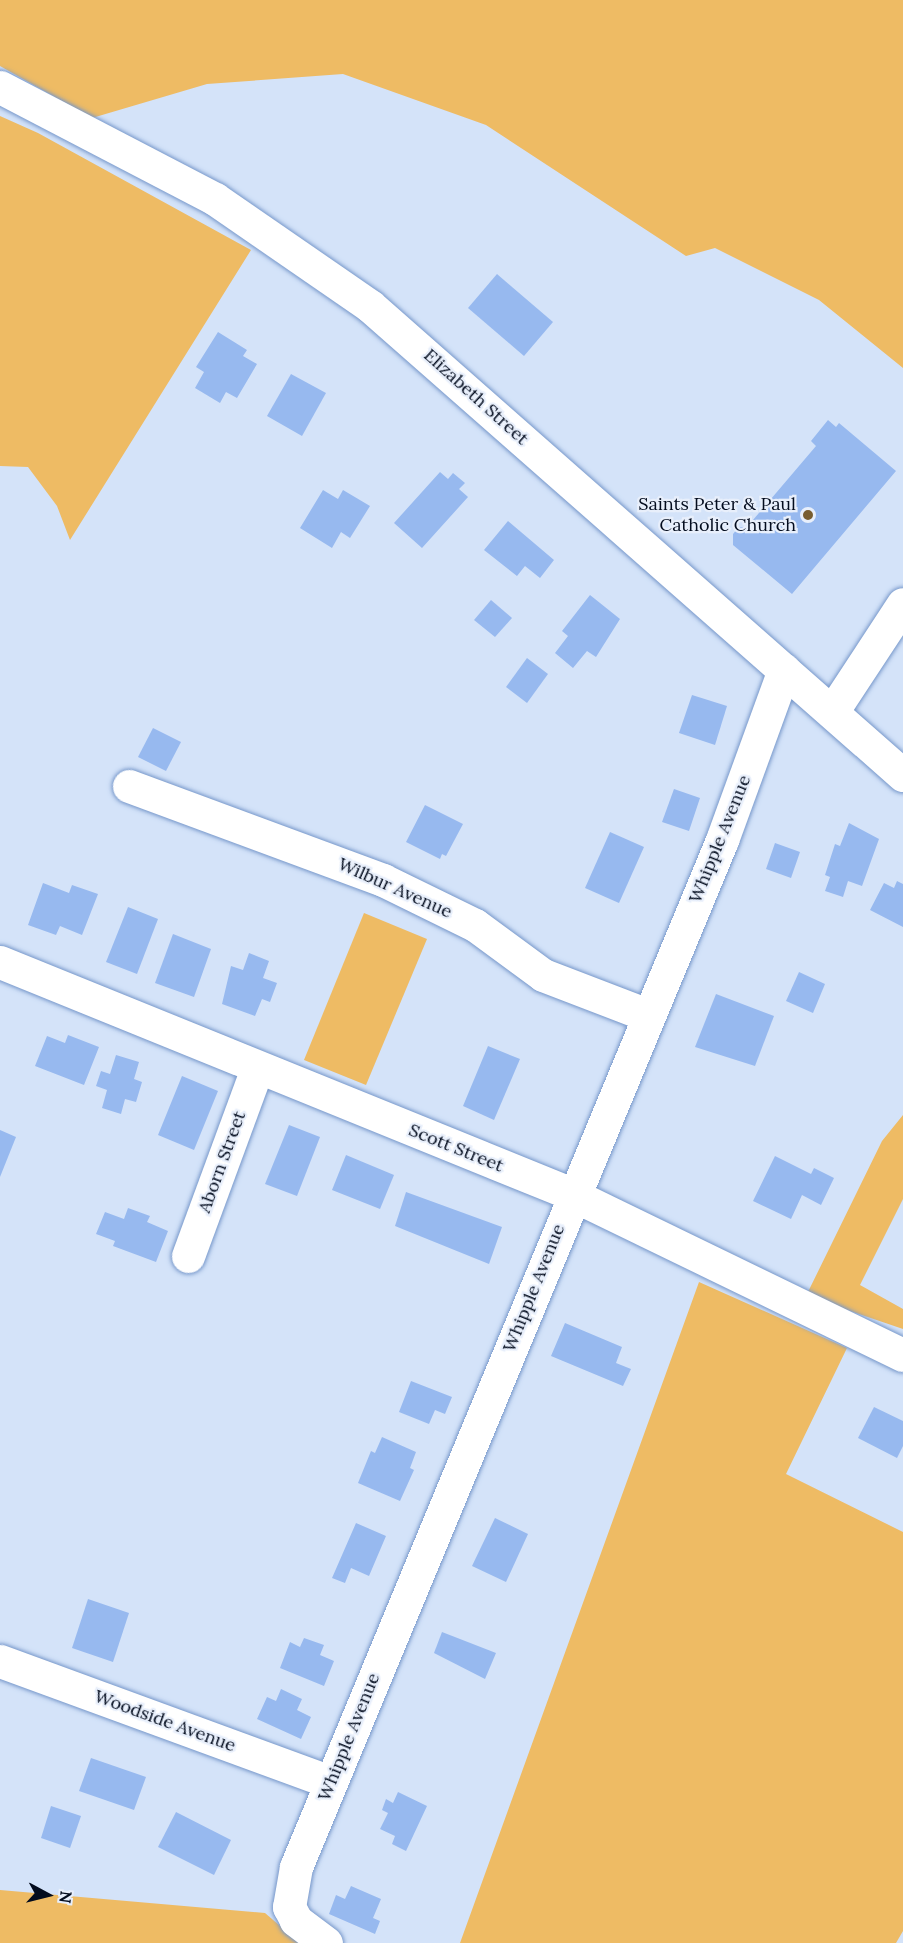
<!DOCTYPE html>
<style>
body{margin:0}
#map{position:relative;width:903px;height:1943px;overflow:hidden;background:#d4e3f9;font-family:Lora,serif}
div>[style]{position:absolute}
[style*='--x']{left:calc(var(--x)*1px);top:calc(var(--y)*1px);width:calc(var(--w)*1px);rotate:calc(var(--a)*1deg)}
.green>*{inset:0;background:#eebb64}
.building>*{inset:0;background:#97b9ef}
.roads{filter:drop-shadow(0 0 2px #7697ca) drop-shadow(0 0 2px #7697ca)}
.minor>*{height:33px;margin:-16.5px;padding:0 16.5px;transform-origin:16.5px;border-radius:16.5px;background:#fff}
.dots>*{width:16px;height:16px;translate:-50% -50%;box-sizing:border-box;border:3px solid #e8effb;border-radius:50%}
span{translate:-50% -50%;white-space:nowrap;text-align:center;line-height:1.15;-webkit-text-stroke:4.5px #e8effb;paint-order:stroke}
.street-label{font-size:18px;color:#030c1e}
.poi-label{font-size:18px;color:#030c1e}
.right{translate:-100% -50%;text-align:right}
.north{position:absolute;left:18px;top:1865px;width:60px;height:60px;-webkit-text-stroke:4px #e8effb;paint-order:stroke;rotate:97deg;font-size:16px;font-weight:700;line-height:24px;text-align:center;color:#030c1e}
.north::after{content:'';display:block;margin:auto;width:21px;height:27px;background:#030c1e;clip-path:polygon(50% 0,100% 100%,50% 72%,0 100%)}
</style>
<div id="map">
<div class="green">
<div style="clip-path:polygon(0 0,903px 0,903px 368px,819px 300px,715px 248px,686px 256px,486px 125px,343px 74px,207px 84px,92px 118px,0 66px)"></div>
<div style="clip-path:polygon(0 116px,38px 133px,251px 250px,70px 540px,57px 506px,28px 467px,0 466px)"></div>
<div style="clip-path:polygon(364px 913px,427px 939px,366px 1085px,304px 1060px)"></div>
<div style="clip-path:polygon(903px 1115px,903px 1199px,860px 1285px,903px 1309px,903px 1329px,806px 1296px,882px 1141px)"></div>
<div style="clip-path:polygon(699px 1282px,847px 1348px,786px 1474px,903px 1532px,903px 1931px,896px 1943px,460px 1943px)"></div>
<div style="clip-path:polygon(0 1890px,265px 1913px,300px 1943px,0 1943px)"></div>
</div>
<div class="building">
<div style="clip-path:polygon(497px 274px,553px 322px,524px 356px,468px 308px)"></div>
<div style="clip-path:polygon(218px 332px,247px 350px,243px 356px,257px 364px,237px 398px,226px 392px,220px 403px,195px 388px,204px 372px,196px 367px)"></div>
<div style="clip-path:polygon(291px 374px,326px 393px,302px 436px,267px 416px)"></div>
<div style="clip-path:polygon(828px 420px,836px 427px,839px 423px,896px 471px,792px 594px,733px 545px,733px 534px,739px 527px,747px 527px,816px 446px,811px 441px)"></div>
<div style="clip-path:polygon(440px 472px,448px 479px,453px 473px,465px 483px,459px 489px,468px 497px,422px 548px,394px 523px)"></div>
<div style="clip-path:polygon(323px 490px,338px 499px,343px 490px,370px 506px,350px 538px,341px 532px,332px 548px,300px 528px)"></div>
<div style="clip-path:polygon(508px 521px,554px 560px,540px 578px,525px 566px,517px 576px,484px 550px)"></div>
<div style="clip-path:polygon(590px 595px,620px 619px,596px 657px,587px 651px,573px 668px,555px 653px,568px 636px,562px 631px)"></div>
<div style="clip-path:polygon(491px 600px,512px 618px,495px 637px,474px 620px)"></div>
<div style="clip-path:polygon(527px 658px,548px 674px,527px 703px,506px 687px)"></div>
<div style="clip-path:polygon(692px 695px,727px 706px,715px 745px,679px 733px)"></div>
<div style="clip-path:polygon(153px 728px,181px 742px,166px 771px,138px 757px)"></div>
<div style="clip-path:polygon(674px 789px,700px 798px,689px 831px,662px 822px)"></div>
<div style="clip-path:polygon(425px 805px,463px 824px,446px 856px,442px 854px,440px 859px,406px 842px)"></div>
<div style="clip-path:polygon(849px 823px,879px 839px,862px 886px,848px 881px,843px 897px,825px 891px,830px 877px,825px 875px,835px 844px,840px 846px)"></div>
<div style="clip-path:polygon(610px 832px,644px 847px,619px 903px,585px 888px)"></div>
<div style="clip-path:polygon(775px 843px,800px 852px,791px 878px,766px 869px)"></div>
<div style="clip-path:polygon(897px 881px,903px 884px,903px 927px,870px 910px,884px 883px,894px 888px)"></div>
<div style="clip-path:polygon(43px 883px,69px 893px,72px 885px,98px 894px,82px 935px,60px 926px,56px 935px,28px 925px)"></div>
<div style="clip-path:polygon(128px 907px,158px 919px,137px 974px,106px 962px)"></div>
<div style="clip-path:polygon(173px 934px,211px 949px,194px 997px,155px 983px)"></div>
<div style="clip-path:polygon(249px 953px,269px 961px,263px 978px,277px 983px,270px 1002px,262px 999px,255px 1016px,222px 1004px,231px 966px,243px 970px)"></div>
<div style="clip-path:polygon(799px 972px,825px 984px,813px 1013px,786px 1001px)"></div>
<div style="clip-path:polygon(716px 994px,774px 1016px,755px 1066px,695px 1047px)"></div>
<div style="clip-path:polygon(68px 1035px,99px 1047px,84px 1085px,35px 1066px,47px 1036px,65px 1043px)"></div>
<div style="clip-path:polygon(488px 1046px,520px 1059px,494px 1120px,463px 1106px)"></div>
<div style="clip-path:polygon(116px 1055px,139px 1062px,134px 1079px,142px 1082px,136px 1102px,125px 1099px,121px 1114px,102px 1108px,107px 1090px,96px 1086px,101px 1071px,110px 1074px)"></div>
<div style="clip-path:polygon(182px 1076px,218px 1091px,194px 1150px,158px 1135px)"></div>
<div style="clip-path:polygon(289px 1125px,320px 1137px,297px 1196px,265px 1184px)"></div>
<div style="clip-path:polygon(0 1130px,16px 1137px,0 1177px)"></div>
<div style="clip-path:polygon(346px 1155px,394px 1175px,380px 1209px,332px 1190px)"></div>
<div style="clip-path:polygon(775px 1156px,811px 1174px,814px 1168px,834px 1178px,821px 1205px,802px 1195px,791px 1219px,753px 1201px)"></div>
<div style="clip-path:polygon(406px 1192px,502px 1227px,489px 1264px,395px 1226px)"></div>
<div style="clip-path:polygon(128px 1208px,150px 1216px,147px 1222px,168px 1231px,156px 1262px,113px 1246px,115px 1241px,96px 1234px,105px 1212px,124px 1219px)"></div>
<div style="clip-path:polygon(565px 1323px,622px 1347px,616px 1363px,631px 1369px,623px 1386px,551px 1356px)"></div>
<div style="clip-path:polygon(411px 1381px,452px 1397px,445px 1414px,435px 1410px,429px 1424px,399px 1412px)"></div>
<div style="clip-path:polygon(874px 1407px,903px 1421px,903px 1446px,897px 1458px,858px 1438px)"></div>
<div style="clip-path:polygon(382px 1437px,416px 1452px,410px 1468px,414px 1470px,400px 1501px,358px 1483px,371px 1451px,375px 1453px)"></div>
<div style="clip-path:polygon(495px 1518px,528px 1534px,506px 1582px,472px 1566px)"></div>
<div style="clip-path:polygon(356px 1523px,386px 1536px,369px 1576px,351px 1568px,345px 1583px,332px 1578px)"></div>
<div style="clip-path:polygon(88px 1599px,129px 1613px,113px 1662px,72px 1648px)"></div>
<div style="clip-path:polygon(442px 1632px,496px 1653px,485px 1679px,434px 1653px)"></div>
<div style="clip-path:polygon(304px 1638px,324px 1645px,320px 1655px,334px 1661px,324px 1686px,280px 1668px,290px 1642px,300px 1647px)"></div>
<div style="clip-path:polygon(281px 1689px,302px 1699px,297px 1710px,311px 1717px,301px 1739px,257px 1719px,267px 1697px,276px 1701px)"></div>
<div style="clip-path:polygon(91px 1758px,146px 1777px,134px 1810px,79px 1791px)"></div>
<div style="clip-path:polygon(398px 1792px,427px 1806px,406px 1851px,392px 1844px,395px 1836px,380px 1829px,388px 1813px,382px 1810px,386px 1799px,393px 1803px)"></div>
<div style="clip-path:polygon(51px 1806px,81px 1816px,70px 1848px,41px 1838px)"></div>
<div style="clip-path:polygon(176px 1812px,231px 1840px,214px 1875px,158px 1847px)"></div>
<div style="clip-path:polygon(351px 1886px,381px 1899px,373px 1918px,380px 1921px,375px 1934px,329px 1914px,336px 1895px,345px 1899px)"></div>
</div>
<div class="roads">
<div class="minor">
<div style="--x:0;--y:87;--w:242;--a:27.5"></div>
<div style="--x:215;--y:199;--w:188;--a:34.6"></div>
<div style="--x:370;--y:306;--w:710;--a:41.35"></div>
<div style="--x:832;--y:712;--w:129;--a:-56.7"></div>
<div style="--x:129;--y:786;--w:271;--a:20.3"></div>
<div style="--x:383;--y:880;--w:102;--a:26.1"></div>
<div style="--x:475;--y:925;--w:84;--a:36.3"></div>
<div style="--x:543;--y:975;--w:111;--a:21"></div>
<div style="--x:0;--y:962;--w:612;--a:22.08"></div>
<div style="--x:567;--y:1192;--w:373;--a:25.9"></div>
<div style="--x:188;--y:1256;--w:200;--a:-69.8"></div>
<div style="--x:0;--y:1661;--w:352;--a:20.1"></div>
<div style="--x:326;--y:1943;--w:38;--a:-143"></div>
<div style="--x:296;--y:1920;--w:15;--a:-118"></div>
<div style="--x:289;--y:1907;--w:41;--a:-80.1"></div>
<div style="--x:296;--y:1867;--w:1112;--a:-67.47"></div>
<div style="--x:722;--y:840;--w:181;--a:-70"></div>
</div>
</div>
<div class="dots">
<div style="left:808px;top:515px;background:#785d30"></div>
</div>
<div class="street-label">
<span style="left:476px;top:397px;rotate:42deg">Elizabeth Street</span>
<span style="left:720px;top:839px;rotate:-68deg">Whipple Avenue</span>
<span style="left:395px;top:888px;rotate:24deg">Wilbur Avenue</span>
<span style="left:456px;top:1148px;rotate:22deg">Scott Street</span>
<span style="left:222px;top:1162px;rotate:-70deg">Aborn Street</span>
<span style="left:534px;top:1288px;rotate:-68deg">Whipple Avenue</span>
<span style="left:165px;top:1721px;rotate:20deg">Woodside Avenue</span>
<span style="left:349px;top:1737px;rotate:-68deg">Whipple Avenue</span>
</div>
<div class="poi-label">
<span class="right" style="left:796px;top:515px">Saints Peter &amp; Paul<br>Catholic Church</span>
</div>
<div class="north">N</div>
</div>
